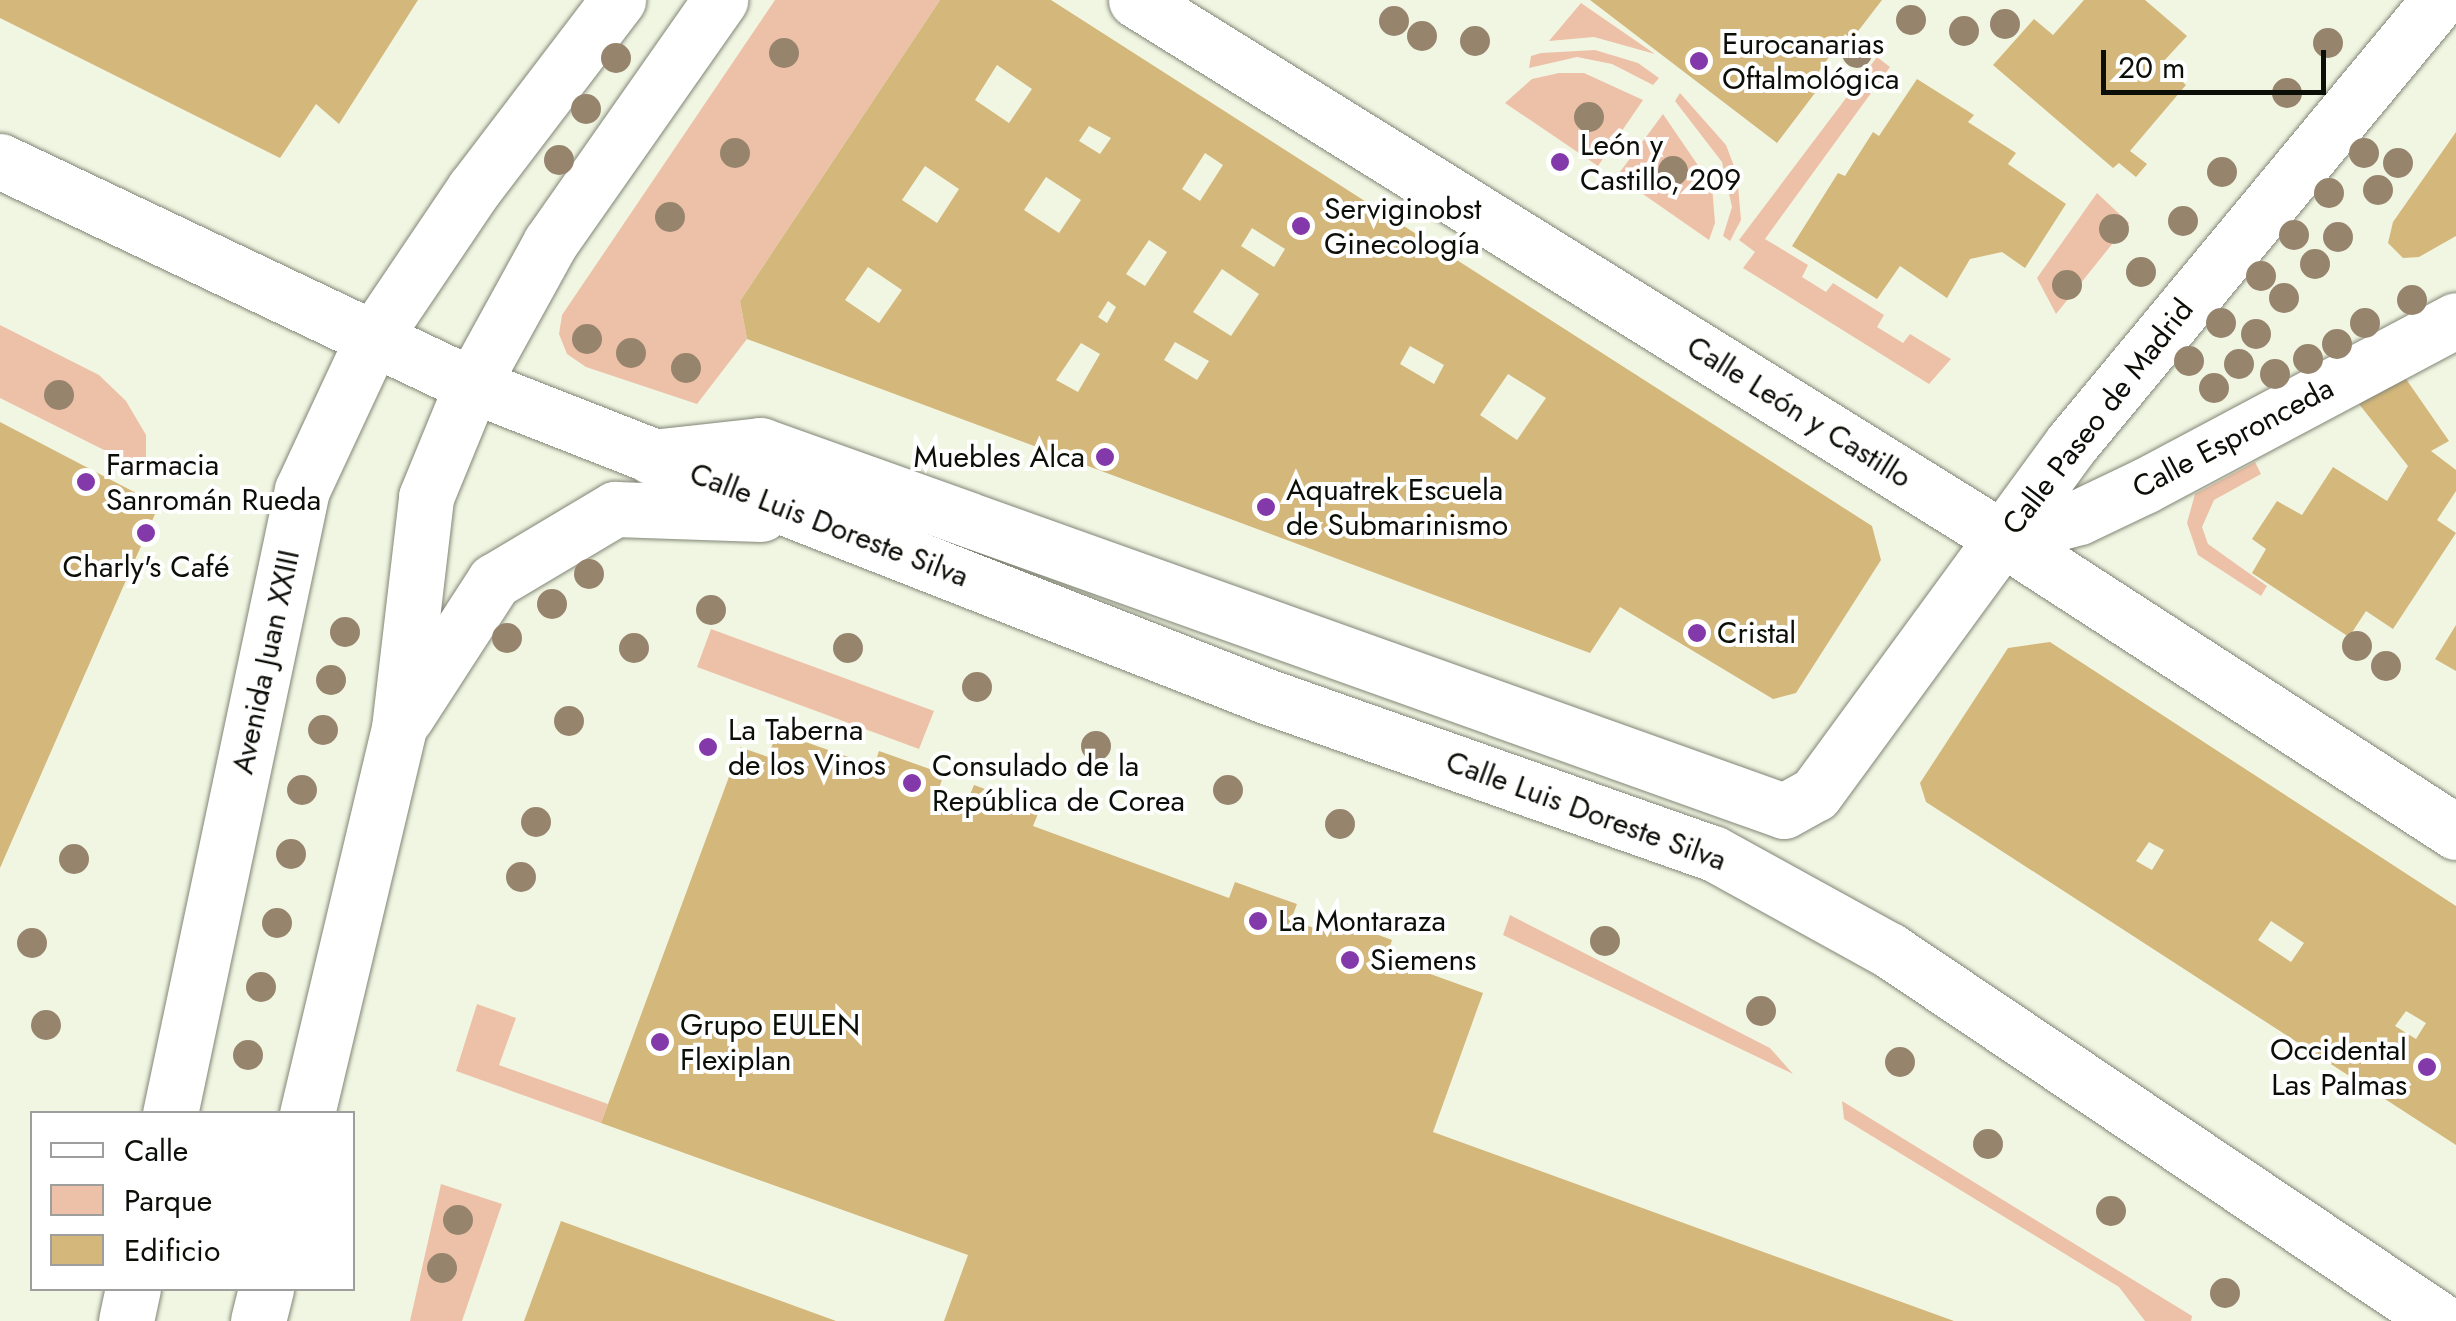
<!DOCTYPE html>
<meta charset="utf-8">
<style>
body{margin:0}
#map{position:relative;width:2456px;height:1321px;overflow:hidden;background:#f1f6e3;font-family:Jost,sans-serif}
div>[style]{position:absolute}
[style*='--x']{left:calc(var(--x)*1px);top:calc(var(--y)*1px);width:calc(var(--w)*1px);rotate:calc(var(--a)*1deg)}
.green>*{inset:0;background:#edc1a8}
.building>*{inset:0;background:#d4b77b}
.roads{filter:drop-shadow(0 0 2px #818575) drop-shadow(0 0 2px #818575)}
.street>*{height:55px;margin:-27.5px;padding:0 27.5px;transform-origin:27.5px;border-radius:27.5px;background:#fff}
.secondary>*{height:55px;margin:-27.5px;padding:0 27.5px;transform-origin:27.5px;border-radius:27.5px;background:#fff}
.trees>*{width:30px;height:30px;margin:-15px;border-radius:50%;background:#97846d}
.dots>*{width:28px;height:28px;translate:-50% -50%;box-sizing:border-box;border:5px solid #fff;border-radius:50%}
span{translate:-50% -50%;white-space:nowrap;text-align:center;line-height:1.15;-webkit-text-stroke:8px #fff;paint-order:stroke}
.poi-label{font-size:30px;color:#0c0e08}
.left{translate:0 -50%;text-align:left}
.right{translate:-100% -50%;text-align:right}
.street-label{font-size:30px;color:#0c0e08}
.legend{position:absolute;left:30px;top:1111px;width:325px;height:180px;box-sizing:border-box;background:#fff;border:2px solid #9e9f9c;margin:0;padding:12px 18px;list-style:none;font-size:30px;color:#0c0e08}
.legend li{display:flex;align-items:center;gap:20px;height:50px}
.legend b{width:50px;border:2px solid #9e9f9c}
.scale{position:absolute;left:2101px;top:50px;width:225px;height:45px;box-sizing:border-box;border:5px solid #0c0e08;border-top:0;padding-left:12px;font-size:30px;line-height:35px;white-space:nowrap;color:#0c0e08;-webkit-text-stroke:8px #fff;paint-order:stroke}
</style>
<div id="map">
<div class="green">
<div style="clip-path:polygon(775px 0,940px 0,740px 301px,747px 339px,697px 404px,586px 367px,567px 354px,559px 334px,562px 315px)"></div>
<div style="clip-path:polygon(1581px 3px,1655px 54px,1594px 37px,1549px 41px)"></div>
<div style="clip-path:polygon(1595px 50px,1638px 63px,1659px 78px,1653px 85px,1612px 64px,1577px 57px,1529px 68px,1531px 56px,1541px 53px)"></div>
<div style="clip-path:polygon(1877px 57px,1890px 67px,1765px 239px,1808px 265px,1802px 277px,1826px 292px,1833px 283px,1884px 315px,1877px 327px,1903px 343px,1910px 334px,1951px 359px,1929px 384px,1743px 268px,1755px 252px,1739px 240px)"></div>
<div style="clip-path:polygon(1559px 73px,1584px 73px,1643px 100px,1598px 166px,1505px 103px,1532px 79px)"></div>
<div style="clip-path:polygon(1680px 93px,1726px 145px,1737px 174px,1741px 220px,1730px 241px,1723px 236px,1732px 207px,1722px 162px,1675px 101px)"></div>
<div style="clip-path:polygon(1663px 114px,1712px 186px,1715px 223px,1709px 240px,1617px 176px)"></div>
<div style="clip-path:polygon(2097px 193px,2129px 223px,2056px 314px,2037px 278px)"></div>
<div style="clip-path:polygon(0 325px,99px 375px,126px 401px,146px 435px,146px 471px,0 398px)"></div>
<div style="clip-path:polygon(2255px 462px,2261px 474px,2214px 500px,2202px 527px,2208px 544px,2267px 586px,2261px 596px,2198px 555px,2187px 523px,2195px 494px)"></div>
<div style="clip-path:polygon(711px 629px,934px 711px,919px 749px,697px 667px)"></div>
<div style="clip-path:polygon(1510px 915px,1770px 1048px,1793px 1074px,1503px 935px)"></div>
<div style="clip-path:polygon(477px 1004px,516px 1018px,499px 1065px,608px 1104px,601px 1123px,456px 1071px)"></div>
<div style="clip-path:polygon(1842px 1101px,2192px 1316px,2191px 1321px,2145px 1321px,2119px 1287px,1844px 1119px)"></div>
<div style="clip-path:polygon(441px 1184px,502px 1204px,462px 1321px,410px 1321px)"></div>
</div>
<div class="building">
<div style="clip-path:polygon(0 0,418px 0,339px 124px,316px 104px,280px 158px,0 18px)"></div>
<div style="clip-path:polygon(evenodd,940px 0,1051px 0,1872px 526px,1881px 560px,1796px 693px,1773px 699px,1620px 607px,1590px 653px,747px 339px,740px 301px,940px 0,997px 65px,1032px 89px,1009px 123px,975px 100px,997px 65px,940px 0,1089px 126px,1111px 138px,1100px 154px,1079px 141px,1089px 126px,940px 0,1205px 153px,1223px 165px,1200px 201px,1182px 189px,1205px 153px,940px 0,925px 166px,959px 189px,937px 223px,902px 200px,925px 166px,940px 0,1046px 177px,1081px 200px,1059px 233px,1024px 210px,1046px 177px,940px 0,1252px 228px,1285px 249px,1274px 267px,1241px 246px,1252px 228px,940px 0,1149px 240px,1167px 252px,1145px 286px,1126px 274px,1149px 240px,940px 0,868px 267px,902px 290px,879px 323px,845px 300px,868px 267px,940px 0,1222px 269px,1259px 294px,1231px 336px,1193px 312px,1222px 269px,940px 0,1108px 301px,1116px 307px,1107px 323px,1098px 317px,1108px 301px,940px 0,1175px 342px,1209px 361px,1197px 380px,1164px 360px,1175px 342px,940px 0,1081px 343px,1100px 354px,1078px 392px,1056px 380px,1081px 343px,940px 0,1410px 346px,1444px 365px,1434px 384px,1400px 364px,1410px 346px,940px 0,1508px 374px,1546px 398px,1517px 440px,1480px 415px,1508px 374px)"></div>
<div style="clip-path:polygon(1590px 0,1882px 0,1852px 39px,1845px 34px,1811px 83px,1818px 89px,1777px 143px)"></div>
<div style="clip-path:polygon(2084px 0,2145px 0,2187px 36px,2162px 63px,2186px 85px,2130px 151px,2147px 164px,2136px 177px,2119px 163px,2113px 168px,1993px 65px,2034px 19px,2053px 35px)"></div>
<div style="clip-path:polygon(1917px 79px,1974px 115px,1968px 122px,2016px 153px,2008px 164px,2066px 204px,2025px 268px,2002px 252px,1970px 259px,1947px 298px,1900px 266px,1877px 299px,1792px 246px,1838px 173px,1845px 176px,1873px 132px,1879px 136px)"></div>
<div style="clip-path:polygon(2456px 132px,2456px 236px,2419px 257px,2403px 258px,2388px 243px,2393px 222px)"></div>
<div style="clip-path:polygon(2406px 379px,2449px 441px,2431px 451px,2456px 470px,2456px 491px,2437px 520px,2456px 533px,2393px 629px,2366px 611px,2349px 637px,2252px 573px,2266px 549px,2252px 539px,2277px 501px,2302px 515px,2333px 467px,2387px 501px,2408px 466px,2359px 404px)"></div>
<div style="clip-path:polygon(0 422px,159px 505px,0 868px)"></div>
<div style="clip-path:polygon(2456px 625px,2456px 671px,2435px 659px)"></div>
<div style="clip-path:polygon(evenodd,2050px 642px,2456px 906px,2456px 1145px,1926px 802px,1920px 783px,2008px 648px,2050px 642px,2149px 842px,2164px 850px,2152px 870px,2136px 861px,2149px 842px,2050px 642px,2271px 921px,2304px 943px,2291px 962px,2258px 940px,2271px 921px,2050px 642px,2406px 1011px,2426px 1023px,2416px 1039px,2395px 1026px,2406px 1011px)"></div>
<div style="clip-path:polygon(777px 732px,874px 766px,879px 751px,944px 774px,938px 791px,967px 802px,974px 785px,1040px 809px,1033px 826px,1229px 898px,1235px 882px,1297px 904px,1291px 920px,1323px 931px,1327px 916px,1392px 940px,1386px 958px,1483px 993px,1433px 1132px,1954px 1321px,944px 1321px,968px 1255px,601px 1123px,740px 747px,768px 757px)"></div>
<div style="clip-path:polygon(561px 1221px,836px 1321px,524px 1321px)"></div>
</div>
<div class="roads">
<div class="street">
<div style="--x:652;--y:457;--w:109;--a:-6.3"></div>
<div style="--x:760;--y:445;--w:1087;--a:19.67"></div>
<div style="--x:1784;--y:811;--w:35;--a:-29"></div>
<div style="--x:1815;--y:794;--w:435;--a:-53.8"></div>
<div style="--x:2072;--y:443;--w:575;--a:-50.36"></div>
<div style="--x:2002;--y:538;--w:80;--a:-15.3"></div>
<div style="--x:2079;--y:517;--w:72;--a:-25.5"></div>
<div style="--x:2144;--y:486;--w:353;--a:-28"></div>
</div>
<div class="secondary">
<div style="--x:1136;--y:0;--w:1020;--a:31.85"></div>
<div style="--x:2002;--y:538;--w:541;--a:32.93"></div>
<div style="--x:0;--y:161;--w:522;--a:25.39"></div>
<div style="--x:472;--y:385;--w:853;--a:21.39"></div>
<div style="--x:1266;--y:696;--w:474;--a:19.4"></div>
<div style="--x:1713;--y:853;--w:201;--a:28.9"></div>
<div style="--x:1889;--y:950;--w:665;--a:33.91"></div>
<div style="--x:406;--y:717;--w:162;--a:-57.1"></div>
<div style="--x:494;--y:581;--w:141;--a:-30.8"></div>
<div style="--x:615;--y:509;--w:146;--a:2"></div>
<div style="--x:170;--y:1114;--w:638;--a:-78.06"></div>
<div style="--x:302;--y:490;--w:166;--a:-65"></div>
<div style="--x:372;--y:340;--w:182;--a:-56"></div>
<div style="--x:474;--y:189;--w:238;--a:-52.7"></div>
<div style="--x:307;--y:1114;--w:397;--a:-76.6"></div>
<div style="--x:399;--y:728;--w:233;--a:-83.3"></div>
<div style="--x:426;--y:497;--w:121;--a:-67.7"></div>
<div style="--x:472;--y:385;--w:162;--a:-61.2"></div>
<div style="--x:550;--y:243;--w:297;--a:-55"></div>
<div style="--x:126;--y:1321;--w:34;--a:-78"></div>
<div style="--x:258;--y:1321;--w:34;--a:-76"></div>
</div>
</div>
<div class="trees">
<div style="left:1911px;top:20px"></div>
<div style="left:1394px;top:21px"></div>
<div style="left:2005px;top:24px"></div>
<div style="left:1964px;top:31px"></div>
<div style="left:1422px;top:36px"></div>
<div style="left:1475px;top:41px"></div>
<div style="left:2328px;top:43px"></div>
<div style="left:784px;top:53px"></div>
<div style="left:1857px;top:53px"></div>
<div style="left:616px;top:58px"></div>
<div style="left:2287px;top:93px"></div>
<div style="left:586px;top:109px"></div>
<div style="left:1589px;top:117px"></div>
<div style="left:735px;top:153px"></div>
<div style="left:2364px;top:153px"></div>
<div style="left:559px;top:160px"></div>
<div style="left:2398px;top:163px"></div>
<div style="left:1673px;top:171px"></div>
<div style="left:2222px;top:172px"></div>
<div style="left:2378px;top:190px"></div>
<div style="left:2329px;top:193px"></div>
<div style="left:670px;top:217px"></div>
<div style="left:2183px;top:221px"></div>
<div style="left:2114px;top:229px"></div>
<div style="left:2294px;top:235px"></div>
<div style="left:2338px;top:237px"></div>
<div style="left:2315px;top:264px"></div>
<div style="left:2141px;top:272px"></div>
<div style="left:2261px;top:276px"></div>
<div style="left:2067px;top:285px"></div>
<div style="left:2284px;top:298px"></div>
<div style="left:2412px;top:300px"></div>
<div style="left:2221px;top:323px"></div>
<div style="left:2365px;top:323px"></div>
<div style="left:2256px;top:334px"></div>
<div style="left:587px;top:339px"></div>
<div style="left:2337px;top:344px"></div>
<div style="left:631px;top:353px"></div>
<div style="left:2308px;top:359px"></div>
<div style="left:2189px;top:361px"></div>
<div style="left:2239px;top:364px"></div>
<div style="left:686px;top:368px"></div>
<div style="left:2275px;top:374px"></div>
<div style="left:2214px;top:388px"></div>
<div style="left:59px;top:395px"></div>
<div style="left:589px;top:574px"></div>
<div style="left:552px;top:604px"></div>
<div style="left:711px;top:610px"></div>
<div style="left:345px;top:632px"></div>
<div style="left:507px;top:638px"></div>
<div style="left:2357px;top:646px"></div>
<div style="left:634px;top:648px"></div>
<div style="left:848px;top:648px"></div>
<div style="left:2386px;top:666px"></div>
<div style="left:331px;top:680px"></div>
<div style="left:977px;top:687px"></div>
<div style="left:569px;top:721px"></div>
<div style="left:323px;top:730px"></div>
<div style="left:1096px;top:746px"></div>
<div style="left:302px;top:790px"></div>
<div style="left:1228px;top:790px"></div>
<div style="left:536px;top:822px"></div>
<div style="left:1340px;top:824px"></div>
<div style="left:291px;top:854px"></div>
<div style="left:74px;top:859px"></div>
<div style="left:521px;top:877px"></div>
<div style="left:277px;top:923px"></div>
<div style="left:1605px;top:941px"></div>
<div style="left:32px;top:943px"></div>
<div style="left:261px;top:987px"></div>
<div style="left:1761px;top:1011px"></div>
<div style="left:46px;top:1025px"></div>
<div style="left:248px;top:1055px"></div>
<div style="left:1900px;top:1062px"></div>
<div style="left:1988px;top:1144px"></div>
<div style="left:2111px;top:1211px"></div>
<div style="left:458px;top:1220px"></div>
<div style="left:442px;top:1268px"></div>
<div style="left:2225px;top:1293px"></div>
</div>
<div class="dots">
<div style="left:1699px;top:61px;background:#8439aa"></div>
<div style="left:1560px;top:162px;background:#8439aa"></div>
<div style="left:1301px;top:226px;background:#8439aa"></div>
<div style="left:1105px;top:457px;background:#8439aa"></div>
<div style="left:86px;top:482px;background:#8439aa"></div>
<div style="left:1266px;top:507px;background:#8439aa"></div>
<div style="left:146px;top:533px;background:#8439aa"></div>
<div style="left:1697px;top:633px;background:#8439aa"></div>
<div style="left:708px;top:747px;background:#8439aa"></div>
<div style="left:912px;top:783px;background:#8439aa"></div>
<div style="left:1258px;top:921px;background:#8439aa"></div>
<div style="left:1350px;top:960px;background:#8439aa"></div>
<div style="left:660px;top:1042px;background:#8439aa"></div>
<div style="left:2427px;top:1067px;background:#8439aa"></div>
</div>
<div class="poi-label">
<span class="left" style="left:1722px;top:61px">Eurocanarias<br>Oftalmológica</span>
<span class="left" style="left:1580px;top:162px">León y<br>Castillo, 209</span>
<span class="left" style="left:1324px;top:226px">Serviginobst<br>Ginecología</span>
<span class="right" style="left:1085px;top:457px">Muebles Alca</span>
<span class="left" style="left:106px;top:482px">Farmacia<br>Sanromán Rueda</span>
<span class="left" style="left:1286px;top:507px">Aquatrek Escuela<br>de Submarinismo</span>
<span style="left:146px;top:567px">Charly's Café</span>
<span class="left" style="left:1717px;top:633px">Cristal</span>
<span class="left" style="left:728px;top:747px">La Taberna<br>de los Vinos</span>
<span class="left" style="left:932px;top:783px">Consulado de la<br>República de Corea</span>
<span class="left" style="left:1278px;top:921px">La Montaraza</span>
<span class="left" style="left:1370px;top:960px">Siemens</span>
<span class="left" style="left:680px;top:1042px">Grupo EULEN<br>Flexiplan</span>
<span class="right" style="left:2407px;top:1067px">Occidental<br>Las Palmas</span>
</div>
<div class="street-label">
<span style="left:1799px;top:412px;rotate:32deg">Calle León y Castillo</span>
<span style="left:2098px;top:417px;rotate:-52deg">Calle Paseo de Madrid</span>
<span style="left:2233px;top:438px;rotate:-28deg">Calle Espronceda</span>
<span style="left:829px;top:525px;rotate:21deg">Calle Luis Doreste Silva</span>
<span style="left:266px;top:662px;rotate:-78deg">Avenida Juan XXIII</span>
<span style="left:1586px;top:811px;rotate:20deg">Calle Luis Doreste Silva</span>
</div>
<ul class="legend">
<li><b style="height:12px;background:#fff"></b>Calle</li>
<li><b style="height:28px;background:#edc1a8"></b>Parque</li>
<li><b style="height:28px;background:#d4b77b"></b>Edificio</li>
</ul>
<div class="scale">20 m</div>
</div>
